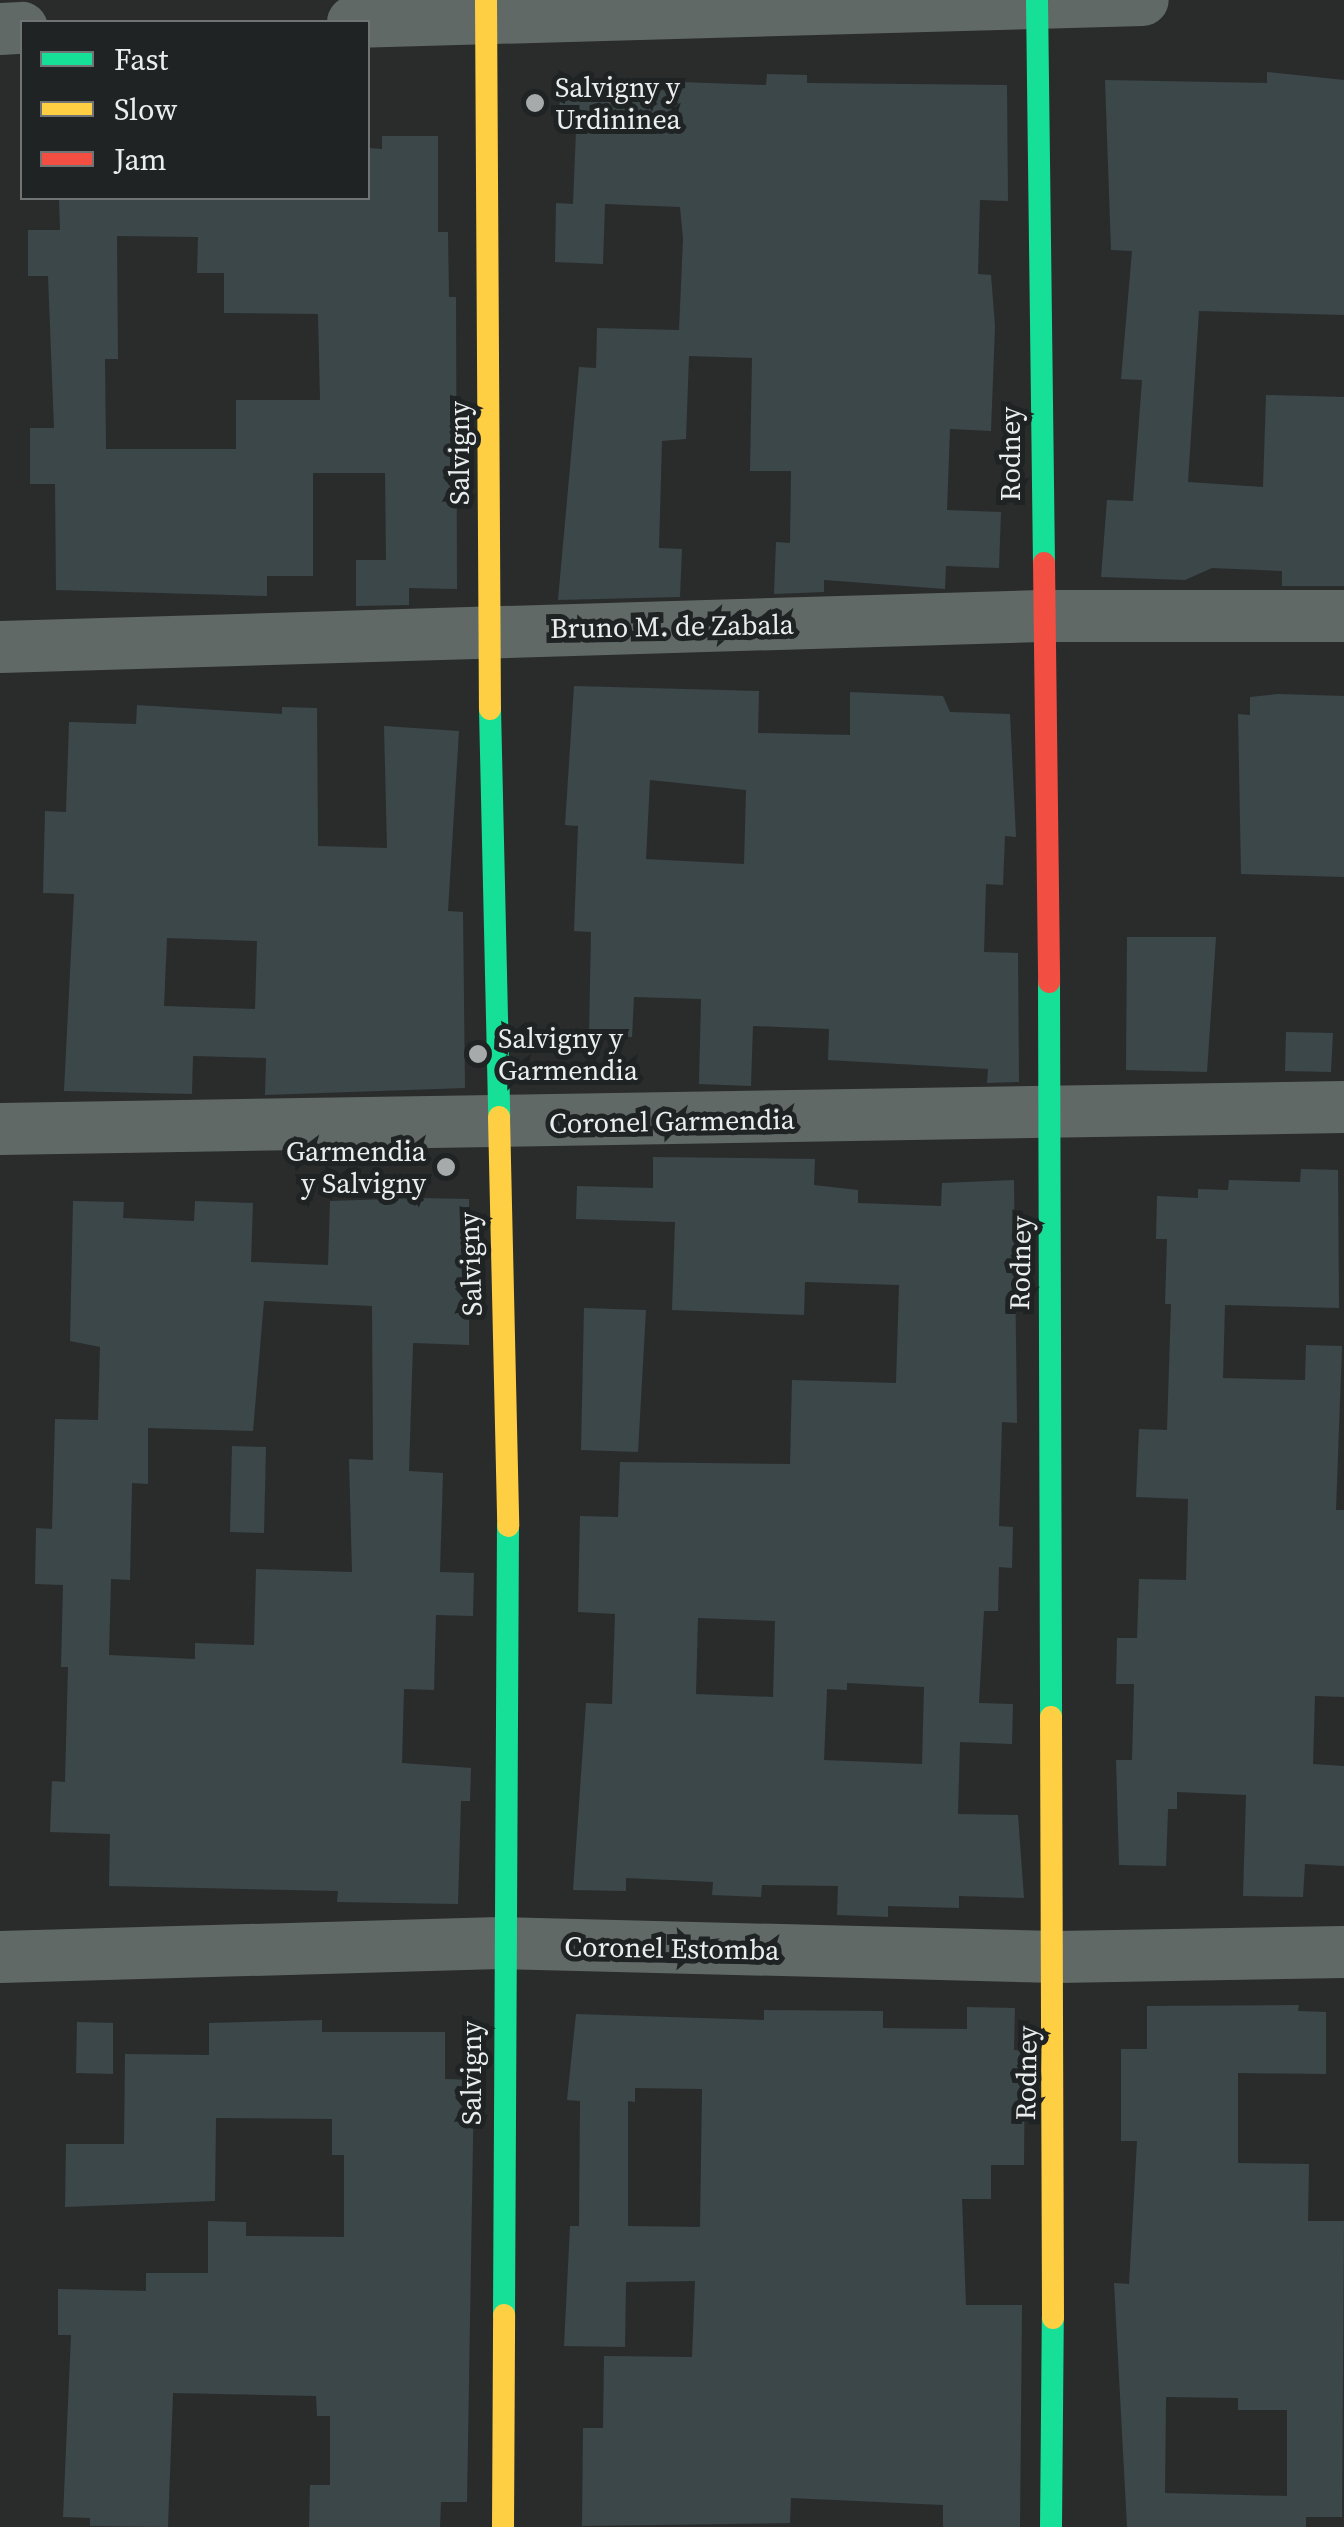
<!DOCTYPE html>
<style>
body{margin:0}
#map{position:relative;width:1344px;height:2527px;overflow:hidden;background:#2a2c2c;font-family:"Source Serif 4",serif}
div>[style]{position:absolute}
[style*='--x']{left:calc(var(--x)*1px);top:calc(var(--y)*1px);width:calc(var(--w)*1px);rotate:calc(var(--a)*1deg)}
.building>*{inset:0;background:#3c4749}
.street>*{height:52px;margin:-26px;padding:0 26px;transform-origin:26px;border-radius:26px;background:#616966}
.fast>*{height:22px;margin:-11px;padding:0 11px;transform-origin:11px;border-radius:11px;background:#16e098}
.slow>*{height:22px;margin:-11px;padding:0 11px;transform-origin:11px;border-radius:11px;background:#ffcf43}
.jam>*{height:22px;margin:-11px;padding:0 11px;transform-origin:11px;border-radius:11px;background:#f24e42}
.dots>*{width:28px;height:28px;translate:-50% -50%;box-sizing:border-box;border:5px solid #1f2323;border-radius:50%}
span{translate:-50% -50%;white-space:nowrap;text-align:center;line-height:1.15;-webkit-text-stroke:10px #1f2323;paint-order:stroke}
.poi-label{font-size:28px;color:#ebeeee}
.left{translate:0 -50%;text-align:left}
.right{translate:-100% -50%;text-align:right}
.street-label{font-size:28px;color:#ebeeee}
.legend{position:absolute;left:20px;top:20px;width:350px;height:180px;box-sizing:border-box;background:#1f2323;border:2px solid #717474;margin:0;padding:12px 18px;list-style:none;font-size:30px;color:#ebeeee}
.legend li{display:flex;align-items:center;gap:20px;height:50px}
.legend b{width:50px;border:2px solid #717474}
</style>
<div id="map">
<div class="building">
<div style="clip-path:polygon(1267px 72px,1344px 80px,1344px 315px,1199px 311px,1188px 482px,1263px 487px,1266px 395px,1344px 397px,1344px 586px,1282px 586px,1282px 571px,1212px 568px,1185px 580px,1101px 577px,1107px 500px,1133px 501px,1142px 380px,1121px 379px,1132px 251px,1111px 250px,1105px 80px,1267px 83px)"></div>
<div style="clip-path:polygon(767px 74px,807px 75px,807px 83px,1007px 85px,1008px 201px,980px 200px,978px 274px,991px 275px,995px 326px,991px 431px,950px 429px,947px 510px,1001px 512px,999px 568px,946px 566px,945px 589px,824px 580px,824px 592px,774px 594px,776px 542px,790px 543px,791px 471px,750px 471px,752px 358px,689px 356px,686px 439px,662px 441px,659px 548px,682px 549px,680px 597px,558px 600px,579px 367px,596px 368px,597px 328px,679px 330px,683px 239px,680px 207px,605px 204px,603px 264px,555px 262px,556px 203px,573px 204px,576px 131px,558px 131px,561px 80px,680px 92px,680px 82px,766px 85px)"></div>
<div style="clip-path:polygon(evenodd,382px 136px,438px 136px,438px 232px,448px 232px,449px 297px,456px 297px,457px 589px,409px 588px,409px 605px,356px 606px,356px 560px,386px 560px,385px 473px,313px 473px,313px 576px,267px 576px,267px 596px,56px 590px,55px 484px,30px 484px,30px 428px,54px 428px,48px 276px,28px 276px,28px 230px,60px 230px,59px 198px,368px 198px,368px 148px,382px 149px,382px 136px,117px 236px,198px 237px,197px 273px,224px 273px,224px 313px,318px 314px,320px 400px,236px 400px,236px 449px,106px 449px,105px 359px,118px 359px,117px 236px)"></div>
<div style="clip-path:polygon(evenodd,574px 686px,759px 691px,758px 733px,850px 735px,850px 692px,943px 696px,950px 712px,1010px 714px,1016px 837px,1005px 836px,1003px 885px,986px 884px,984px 952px,1018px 953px,1019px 1082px,987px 1083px,988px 1069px,828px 1060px,829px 1029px,753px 1026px,751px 1086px,699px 1084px,701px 999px,634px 997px,632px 1037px,589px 1035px,591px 932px,574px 931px,578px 826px,565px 825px,574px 686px,650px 780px,746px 790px,744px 864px,646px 859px,650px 780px)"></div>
<div style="clip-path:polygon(1278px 694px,1344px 696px,1344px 877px,1241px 874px,1238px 714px,1250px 715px,1250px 697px)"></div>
<div style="clip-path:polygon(evenodd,137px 705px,282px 714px,282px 707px,317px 708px,318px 846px,387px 848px,384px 726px,459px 731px,448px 911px,463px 912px,465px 1088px,265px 1095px,266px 1058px,193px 1056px,192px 1094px,64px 1091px,74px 894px,43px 893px,45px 811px,66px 812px,69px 722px,136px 724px,137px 705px,167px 938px,257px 941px,255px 1009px,164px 1006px,167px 938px)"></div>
<div style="clip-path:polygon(1127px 937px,1216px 937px,1207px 1072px,1126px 1070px)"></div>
<div style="clip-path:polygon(1286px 1032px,1333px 1033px,1331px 1072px,1285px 1071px)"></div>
<div style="clip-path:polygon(evenodd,653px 1157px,815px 1159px,814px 1185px,858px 1190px,858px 1203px,941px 1206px,942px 1183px,1014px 1180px,1017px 1423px,1002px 1422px,999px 1526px,1013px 1527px,1012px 1568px,999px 1567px,998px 1611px,984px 1611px,979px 1703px,1013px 1704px,1012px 1744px,960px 1742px,958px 1814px,1018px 1815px,1024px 1898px,959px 1896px,959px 1908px,888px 1906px,888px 1917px,837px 1915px,838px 1886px,762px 1885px,761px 1897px,712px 1895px,713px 1882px,626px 1878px,626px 1891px,573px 1890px,586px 1703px,612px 1704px,615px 1614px,578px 1612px,580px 1516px,618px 1517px,620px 1462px,790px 1464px,792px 1380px,896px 1383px,899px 1285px,805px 1282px,804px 1315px,672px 1310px,675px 1222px,576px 1219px,577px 1186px,653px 1188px,653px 1157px,698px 1618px,775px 1621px,773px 1697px,696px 1694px,698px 1618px,653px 1157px,847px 1683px,924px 1687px,922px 1764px,824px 1760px,827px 1689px,847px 1690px,847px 1683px)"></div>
<div style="clip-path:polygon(1301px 1169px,1338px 1170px,1339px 1308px,1225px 1305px,1223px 1378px,1305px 1380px,1306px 1345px,1342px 1346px,1336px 1510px,1344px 1510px,1344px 1697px,1315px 1696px,1313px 1764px,1344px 1766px,1344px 1866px,1305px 1864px,1303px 1897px,1243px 1896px,1246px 1795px,1177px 1792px,1177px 1809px,1168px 1809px,1166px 1866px,1119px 1865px,1116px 1760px,1132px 1760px,1134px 1684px,1116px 1684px,1117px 1638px,1137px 1638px,1139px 1579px,1186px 1580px,1188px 1499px,1136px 1497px,1139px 1429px,1167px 1430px,1171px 1304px,1165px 1304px,1167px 1239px,1156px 1239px,1157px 1196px,1198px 1198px,1198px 1189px,1228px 1190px,1229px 1180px,1300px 1182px)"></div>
<div style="clip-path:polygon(evenodd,419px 1198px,469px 1199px,469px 1345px,413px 1343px,409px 1471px,443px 1473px,440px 1572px,474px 1573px,473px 1616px,436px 1615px,434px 1690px,404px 1689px,402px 1763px,471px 1768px,470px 1801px,461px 1801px,458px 1904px,337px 1902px,338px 1891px,109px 1886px,110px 1834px,50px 1832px,52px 1781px,65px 1782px,68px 1667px,61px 1667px,63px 1585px,35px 1584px,36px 1528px,52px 1529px,55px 1419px,98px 1420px,100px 1347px,70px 1341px,73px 1201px,124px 1202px,123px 1218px,194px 1221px,195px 1201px,253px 1203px,251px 1262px,328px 1265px,330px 1201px,419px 1198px,264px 1301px,372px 1306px,373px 1460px,349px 1459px,352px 1572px,256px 1569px,254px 1645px,195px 1643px,195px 1659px,109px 1655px,111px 1579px,130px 1580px,132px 1483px,148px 1484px,148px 1428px,253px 1431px,264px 1301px)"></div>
<div style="clip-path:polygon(584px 1308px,646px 1310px,638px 1452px,581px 1450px)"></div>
<div style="clip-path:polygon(232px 1446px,266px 1447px,264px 1533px,230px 1532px)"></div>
<div style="clip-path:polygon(evenodd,1299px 2005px,1298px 2011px,1326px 2012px,1326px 2074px,1238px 2073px,1238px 2163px,1309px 2164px,1308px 2221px,1344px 2221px,1342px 2517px,1306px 2517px,1306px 2527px,1127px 2527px,1114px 2283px,1129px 2284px,1137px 2141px,1121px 2141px,1121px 2049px,1147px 2049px,1147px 2006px,1299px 2005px,1166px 2397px,1238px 2398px,1238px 2410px,1287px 2410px,1287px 2496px,1165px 2493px,1166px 2397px)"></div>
<div style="clip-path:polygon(evenodd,967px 2007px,1015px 2008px,1014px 2050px,1025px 2051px,1024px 2165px,991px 2165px,991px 2199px,962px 2199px,966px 2305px,1022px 2305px,1020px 2527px,943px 2527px,943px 2505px,791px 2498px,790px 2523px,582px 2526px,583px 2428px,603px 2428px,604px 2356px,692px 2357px,695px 2281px,626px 2282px,625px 2347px,564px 2346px,570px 2226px,579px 2226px,580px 2101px,567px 2100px,576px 2014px,764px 2020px,764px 2010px,883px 2011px,883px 2028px,967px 2029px,967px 2007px,635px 2088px,702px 2089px,700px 2227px,628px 2226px,628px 2101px,635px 2102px,635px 2088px)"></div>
<div style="clip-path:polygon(322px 2020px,322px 2032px,445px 2032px,445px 2079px,474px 2080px,467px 2502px,441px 2502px,440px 2527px,309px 2527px,310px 2485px,330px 2485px,330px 2416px,317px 2416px,316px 2396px,173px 2393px,168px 2527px,90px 2526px,90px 2518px,63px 2517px,71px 2335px,58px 2335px,58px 2289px,146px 2291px,146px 2273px,208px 2273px,208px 2221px,246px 2222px,246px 2236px,344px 2237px,344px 2155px,332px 2155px,332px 2119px,216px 2118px,215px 2201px,65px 2207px,66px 2144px,124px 2144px,125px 2054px,209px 2055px,209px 2023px)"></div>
<div style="clip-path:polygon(77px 2022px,113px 2023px,113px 2074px,76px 2073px)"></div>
</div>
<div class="street">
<div style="--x:353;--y:22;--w:790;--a:-1.6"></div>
<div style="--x:0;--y:29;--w:22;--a:-3"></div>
<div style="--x:0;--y:647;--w:1042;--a:-1.7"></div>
<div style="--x:1042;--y:616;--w:302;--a:0"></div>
<div style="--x:0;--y:1129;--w:1344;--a:-0.94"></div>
<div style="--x:0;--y:1957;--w:500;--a:-1.6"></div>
<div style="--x:500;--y:1943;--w:557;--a:1.44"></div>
<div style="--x:1057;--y:1957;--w:287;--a:-1"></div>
</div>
<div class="fast">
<div style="--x:1037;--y:0;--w:563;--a:89.29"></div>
<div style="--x:490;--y:709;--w:408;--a:88.7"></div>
<div style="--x:1049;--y:982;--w:735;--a:89.84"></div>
<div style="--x:504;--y:2315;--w:789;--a:-89.71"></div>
<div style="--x:1051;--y:2527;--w:209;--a:-89.5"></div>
</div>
<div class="slow">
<div style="--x:486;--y:0;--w:709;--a:89.68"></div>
<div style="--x:499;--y:1117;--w:409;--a:88.7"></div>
<div style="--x:1051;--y:1717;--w:601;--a:89.81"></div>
<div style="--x:503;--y:2527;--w:212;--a:-89.7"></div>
</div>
<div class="jam">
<div style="--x:1044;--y:563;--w:419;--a:89.3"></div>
</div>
<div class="dots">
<div style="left:535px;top:103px;background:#a7aaaa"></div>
<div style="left:478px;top:1054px;background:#a7aaaa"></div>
<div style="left:446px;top:1167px;background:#a7aaaa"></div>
</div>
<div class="poi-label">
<span class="left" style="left:555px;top:103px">Salvigny y<br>Urdininea</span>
<span class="left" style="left:498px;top:1054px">Salvigny y<br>Garmendia</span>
<span class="right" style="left:426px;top:1167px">Garmendia<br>y Salvigny</span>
</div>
<div class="street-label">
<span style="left:459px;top:453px;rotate:-90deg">Salvigny</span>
<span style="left:1010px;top:454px;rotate:-90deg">Rodney</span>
<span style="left:672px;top:626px;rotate:-1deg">Bruno M. de Zabala</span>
<span style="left:672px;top:1121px;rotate:-1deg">Coronel Garmendia</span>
<span style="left:1020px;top:1263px;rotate:-89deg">Rodney</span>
<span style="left:470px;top:1264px;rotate:-92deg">Salvigny</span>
<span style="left:672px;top:1948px;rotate:1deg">Coronel Estomba</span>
<span style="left:471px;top:2073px;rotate:-90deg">Salvigny</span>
<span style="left:1026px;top:2073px;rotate:-89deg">Rodney</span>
</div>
<ul class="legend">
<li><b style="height:12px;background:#16e098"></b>Fast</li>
<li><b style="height:12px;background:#ffcf43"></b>Slow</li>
<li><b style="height:12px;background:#f24e42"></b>Jam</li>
</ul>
</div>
